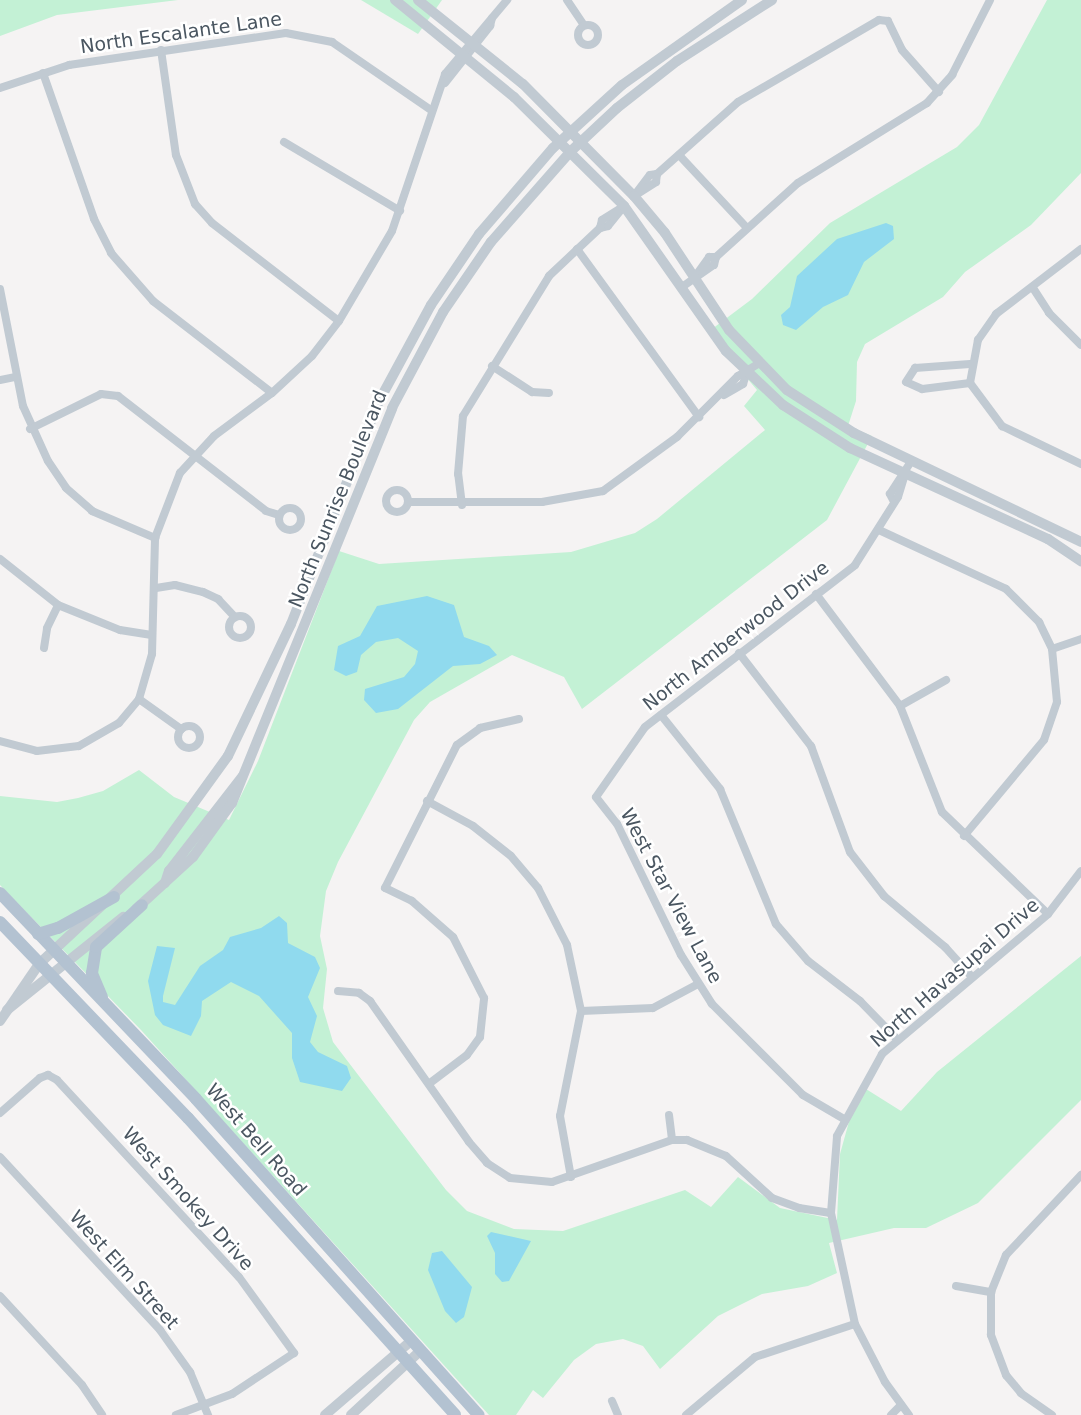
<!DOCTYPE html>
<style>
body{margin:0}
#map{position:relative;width:1081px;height:1415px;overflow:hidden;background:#f5f3f3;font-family:"DejaVu Sans",sans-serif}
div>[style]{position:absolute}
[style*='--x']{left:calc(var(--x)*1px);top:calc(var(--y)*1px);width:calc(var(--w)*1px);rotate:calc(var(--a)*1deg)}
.green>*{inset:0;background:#c3f1d5}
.water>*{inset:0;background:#90daee}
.minor>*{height:8px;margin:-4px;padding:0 4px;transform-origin:4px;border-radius:4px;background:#c1cad2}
.minor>.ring{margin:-4px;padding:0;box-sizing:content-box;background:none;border:8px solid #c1cad2;border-radius:50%}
.tertiary>*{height:10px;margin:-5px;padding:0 5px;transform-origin:5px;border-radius:5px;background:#c1cad2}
.primary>*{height:12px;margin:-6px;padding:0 6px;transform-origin:6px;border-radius:6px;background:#b3c2d1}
span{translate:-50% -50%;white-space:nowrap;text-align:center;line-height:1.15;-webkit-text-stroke:5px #fff;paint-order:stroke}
.street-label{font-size:19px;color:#4a5661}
</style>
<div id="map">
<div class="green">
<div style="clip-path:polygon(0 0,178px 0,57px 15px,0 36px)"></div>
<div style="clip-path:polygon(361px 0,442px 0,418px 34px)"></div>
<div style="clip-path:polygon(1047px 0,1081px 0,1081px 173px,1031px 225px,965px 272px,943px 297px,865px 344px,857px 362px,856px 401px,848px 426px,872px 436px,827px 520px,582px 709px,564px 677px,512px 655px,430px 702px,414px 720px,338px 862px,326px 891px,320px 936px,327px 969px,323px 1008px,333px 1042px,446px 1190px,467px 1211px,514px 1229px,563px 1231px,685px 1190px,711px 1207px,738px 1177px,780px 1208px,837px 1220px,840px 1154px,850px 1118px,866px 1089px,901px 1111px,937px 1072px,1081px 956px,1081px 1100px,978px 1203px,926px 1228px,894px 1228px,829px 1243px,837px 1273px,808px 1286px,762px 1294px,718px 1316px,660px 1369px,643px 1346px,623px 1339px,596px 1344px,574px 1360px,543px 1398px,533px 1390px,516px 1415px,489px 1415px,141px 1030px,0 885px,0 796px,57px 802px,78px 798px,103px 791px,139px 770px,174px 797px,229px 820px,258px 761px,339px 551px,379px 564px,571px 552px,635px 533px,657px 519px,765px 430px,744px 406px,757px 390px,708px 332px,752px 299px,830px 223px,957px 147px,979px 125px)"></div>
</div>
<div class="water">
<div style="clip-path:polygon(886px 223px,893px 226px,894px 239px,864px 262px,848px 295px,823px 307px,796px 330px,783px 325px,781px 315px,790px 307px,797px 276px,837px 239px)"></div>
<div style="clip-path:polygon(427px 596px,454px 605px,464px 637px,489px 646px,497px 655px,480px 664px,453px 666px,398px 709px,376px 713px,364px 700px,365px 689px,404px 677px,415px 664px,418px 651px,398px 638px,376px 642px,361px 655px,357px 672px,346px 676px,334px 670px,338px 646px,360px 636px,377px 606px)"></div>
<div style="clip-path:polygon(279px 916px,287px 923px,288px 943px,315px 957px,320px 968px,308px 997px,317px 1016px,310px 1042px,318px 1052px,347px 1066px,351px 1078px,342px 1091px,300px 1082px,292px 1058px,292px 1033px,259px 996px,231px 982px,202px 1001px,201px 1016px,191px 1036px,163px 1025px,155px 1015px,148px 981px,157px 946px,175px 948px,163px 996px,163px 1002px,175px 1005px,200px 966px,223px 950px,230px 937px,261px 928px)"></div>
<div style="clip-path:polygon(491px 1232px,531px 1241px,509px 1281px,502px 1282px,495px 1274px,495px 1253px,487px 1236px)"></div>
<div style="clip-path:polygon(442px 1251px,472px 1287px,464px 1317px,456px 1323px,445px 1311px,428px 1270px,432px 1253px)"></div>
</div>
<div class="minor">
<div style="--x:567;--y:0;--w:30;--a:56"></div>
<div class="ring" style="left:578px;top:25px;width:12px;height:12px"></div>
<div style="--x:161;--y:50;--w:106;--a:81.9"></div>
<div style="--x:176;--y:155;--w:53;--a:68.8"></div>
<div style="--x:195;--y:204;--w:25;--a:48"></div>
<div style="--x:212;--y:223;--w:160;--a:37.7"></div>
<div style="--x:43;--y:73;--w:155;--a:70.7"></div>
<div style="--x:94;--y:219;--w:38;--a:63"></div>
<div style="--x:111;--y:253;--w:64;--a:48.8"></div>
<div style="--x:153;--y:301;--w:150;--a:37.7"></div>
<div style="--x:445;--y:83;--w:73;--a:-51.7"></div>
<div style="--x:490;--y:26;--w:8;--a:-76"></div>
<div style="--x:0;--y:88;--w:73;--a:-18.4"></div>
<div style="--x:69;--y:65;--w:219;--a:-8.4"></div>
<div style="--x:286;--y:33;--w:47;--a:11.1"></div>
<div style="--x:332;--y:42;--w:120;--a:34.5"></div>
<div style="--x:284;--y:142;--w:135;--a:30.7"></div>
<div style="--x:679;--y:155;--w:100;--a:47"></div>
<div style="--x:634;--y:196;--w:26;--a:-53"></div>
<div style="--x:650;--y:175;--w:7;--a:-8"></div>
<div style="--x:657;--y:174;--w:108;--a:-41.6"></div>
<div style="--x:738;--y:102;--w:163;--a:-30.2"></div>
<div style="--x:879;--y:20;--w:9;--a:6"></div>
<div style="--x:888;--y:21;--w:32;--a:64"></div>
<div style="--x:902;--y:50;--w:56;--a:48.6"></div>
<div style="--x:634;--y:196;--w:26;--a:-32"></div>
<div style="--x:656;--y:182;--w:8;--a:-83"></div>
<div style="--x:600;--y:228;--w:8;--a:-14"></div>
<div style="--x:608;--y:226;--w:26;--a:-51"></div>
<div style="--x:577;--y:249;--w:208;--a:54"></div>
<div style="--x:694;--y:278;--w:26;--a:-54"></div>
<div style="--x:709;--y:257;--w:7;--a:0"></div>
<div style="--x:682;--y:287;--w:39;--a:-35"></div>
<div style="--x:714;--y:265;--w:8;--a:-76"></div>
<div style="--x:716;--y:257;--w:110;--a:-42.1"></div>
<div style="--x:798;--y:183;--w:152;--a:-31.8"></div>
<div style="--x:927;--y:103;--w:38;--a:-48"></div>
<div style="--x:952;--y:75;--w:84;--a:-63.1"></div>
<div style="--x:1033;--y:288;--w:30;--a:57"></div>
<div style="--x:1049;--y:313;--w:45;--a:45"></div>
<div style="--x:0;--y:289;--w:119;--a:78.9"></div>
<div style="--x:23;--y:406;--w:60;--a:65.6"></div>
<div style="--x:48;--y:461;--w:32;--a:56"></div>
<div style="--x:66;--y:488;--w:35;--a:41"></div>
<div style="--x:92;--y:511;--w:69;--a:23.2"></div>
<div style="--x:492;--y:366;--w:48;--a:33"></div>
<div style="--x:532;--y:392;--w:17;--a:3"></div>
<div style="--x:0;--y:380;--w:16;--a:-11"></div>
<div style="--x:970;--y:383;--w:44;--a:-79.5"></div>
<div style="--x:978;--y:340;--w:32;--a:-55"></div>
<div style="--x:996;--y:314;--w:107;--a:-37.4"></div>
<div style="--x:970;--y:383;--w:54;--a:53.3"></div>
<div style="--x:1002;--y:426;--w:88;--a:25.7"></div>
<div style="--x:970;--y:383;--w:48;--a:172.9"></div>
<div style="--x:922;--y:389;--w:17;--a:-156"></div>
<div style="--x:906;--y:382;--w:17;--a:-57"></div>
<div style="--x:915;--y:368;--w:55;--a:-4.2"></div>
<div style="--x:724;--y:395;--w:22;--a:-30"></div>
<div style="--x:743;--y:384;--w:9;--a:-72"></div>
<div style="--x:30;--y:429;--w:79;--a:-26.2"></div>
<div style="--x:101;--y:394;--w:17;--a:7"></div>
<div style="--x:118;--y:396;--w:187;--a:37.8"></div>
<div style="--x:266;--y:511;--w:14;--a:17"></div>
<div class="ring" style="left:386px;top:490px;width:14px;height:14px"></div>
<div style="--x:893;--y:500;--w:7;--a:-117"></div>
<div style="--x:890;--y:494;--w:40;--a:-57.1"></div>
<div style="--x:408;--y:502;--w:134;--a:0"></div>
<div style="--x:542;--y:502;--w:62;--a:-10.2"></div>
<div style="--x:603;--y:491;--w:92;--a:-36.1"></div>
<div style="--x:677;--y:437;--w:86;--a:-45"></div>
<div style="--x:738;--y:376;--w:23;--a:-31"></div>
<div style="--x:462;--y:505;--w:31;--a:-97"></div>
<div style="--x:458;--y:474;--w:58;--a:-85.1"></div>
<div style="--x:463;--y:416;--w:164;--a:-58.4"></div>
<div style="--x:549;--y:276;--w:70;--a:-43.3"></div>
<div style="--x:600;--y:228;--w:8;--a:-76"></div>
<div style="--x:602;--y:220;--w:26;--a:-32"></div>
<div class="ring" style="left:279px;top:508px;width:14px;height:14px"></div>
<div style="--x:879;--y:530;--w:140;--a:24.9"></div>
<div style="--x:1006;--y:589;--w:47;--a:45"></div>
<div style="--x:1039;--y:622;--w:30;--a:64"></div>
<div style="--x:1052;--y:649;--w:53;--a:84.6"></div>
<div style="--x:1057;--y:702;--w:40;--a:108.9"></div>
<div style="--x:1044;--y:740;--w:125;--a:129.8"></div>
<div style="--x:0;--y:559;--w:74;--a:38.4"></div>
<div style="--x:58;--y:605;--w:67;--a:22"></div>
<div style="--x:120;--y:630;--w:32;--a:9"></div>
<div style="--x:156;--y:588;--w:19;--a:-9"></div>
<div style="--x:175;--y:585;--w:29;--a:14"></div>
<div style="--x:203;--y:592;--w:17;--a:25"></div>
<div style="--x:218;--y:599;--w:25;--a:47"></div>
<div style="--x:816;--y:594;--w:140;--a:53.1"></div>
<div style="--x:900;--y:706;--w:114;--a:68.4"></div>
<div style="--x:942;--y:812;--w:147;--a:43.9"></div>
<div class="ring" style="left:229px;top:616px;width:14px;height:14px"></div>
<div style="--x:44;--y:648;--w:20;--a:-81"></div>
<div style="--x:47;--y:628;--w:25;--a:-64"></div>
<div style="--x:1052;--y:649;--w:31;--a:-19"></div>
<div style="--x:739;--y:653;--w:118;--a:52.3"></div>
<div style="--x:811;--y:746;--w:113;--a:69.8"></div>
<div style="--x:850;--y:852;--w:56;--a:52.3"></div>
<div style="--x:884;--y:896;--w:80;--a:39.9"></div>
<div style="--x:945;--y:947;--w:39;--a:48"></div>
<div style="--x:139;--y:699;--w:52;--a:35.5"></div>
<div style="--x:900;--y:706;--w:53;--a:-29.5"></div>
<div style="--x:661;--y:715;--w:95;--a:51.4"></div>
<div style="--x:720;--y:789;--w:146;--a:67.5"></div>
<div style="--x:776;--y:924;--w:49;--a:49.1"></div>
<div style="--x:808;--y:961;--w:66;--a:37.6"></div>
<div style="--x:860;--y:1001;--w:53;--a:45.8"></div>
<div class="ring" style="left:178px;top:726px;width:14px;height:14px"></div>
<div style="--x:0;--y:741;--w:38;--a:15"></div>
<div style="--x:37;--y:751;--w:42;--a:-6.8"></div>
<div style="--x:79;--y:746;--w:46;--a:-29.9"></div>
<div style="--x:119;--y:723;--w:31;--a:-50"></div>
<div style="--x:139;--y:699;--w:47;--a:-73.9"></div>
<div style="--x:152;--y:654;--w:116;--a:-88.5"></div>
<div style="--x:155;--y:538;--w:70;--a:-69"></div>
<div style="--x:180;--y:473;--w:50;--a:-47.4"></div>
<div style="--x:214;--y:436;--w:72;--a:-36.6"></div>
<div style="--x:272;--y:393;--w:54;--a:-42.8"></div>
<div style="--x:312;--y:356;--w:44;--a:-52.4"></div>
<div style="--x:339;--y:321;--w:104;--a:-59.5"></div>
<div style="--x:392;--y:231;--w:166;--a:-71.3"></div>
<div style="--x:445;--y:74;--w:97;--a:-50"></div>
<div style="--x:427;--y:801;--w:52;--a:28.5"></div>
<div style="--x:473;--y:826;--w:48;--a:38.3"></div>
<div style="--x:511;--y:856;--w:42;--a:49.8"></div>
<div style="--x:538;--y:888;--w:64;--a:63"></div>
<div style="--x:567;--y:945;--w:67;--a:78"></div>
<div style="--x:581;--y:1011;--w:107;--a:101.3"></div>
<div style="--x:560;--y:1116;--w:62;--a:79.8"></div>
<div style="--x:338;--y:991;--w:21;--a:5"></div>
<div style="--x:359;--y:993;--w:14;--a:36"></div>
<div style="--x:370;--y:1001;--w:172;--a:54.9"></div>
<div style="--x:469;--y:1142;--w:28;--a:49"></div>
<div style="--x:487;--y:1163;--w:27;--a:33"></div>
<div style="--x:510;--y:1178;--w:42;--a:5.4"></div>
<div style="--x:552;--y:1182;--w:127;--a:-19.3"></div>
<div style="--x:672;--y:1140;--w:15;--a:0"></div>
<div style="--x:687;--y:1140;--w:42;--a:22.3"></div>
<div style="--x:726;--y:1156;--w:62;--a:42.4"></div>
<div style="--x:772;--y:1198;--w:29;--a:20"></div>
<div style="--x:799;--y:1208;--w:32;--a:9"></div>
<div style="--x:581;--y:1011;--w:72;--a:-2.4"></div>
<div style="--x:653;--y:1008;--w:51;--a:-28.1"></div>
<div style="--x:430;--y:1083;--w:46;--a:-37.1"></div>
<div style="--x:467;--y:1055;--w:22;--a:-54"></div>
<div style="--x:480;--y:1037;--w:39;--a:-84"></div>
<div style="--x:484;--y:998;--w:68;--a:-116.9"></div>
<div style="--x:453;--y:937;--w:55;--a:-138.7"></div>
<div style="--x:412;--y:901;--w:30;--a:-154"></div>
<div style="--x:385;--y:888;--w:160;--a:-63.3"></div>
<div style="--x:457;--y:745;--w:29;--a:-36"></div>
<div style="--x:480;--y:728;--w:40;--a:-13"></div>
<div style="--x:0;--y:1113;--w:53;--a:-41.2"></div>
<div style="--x:40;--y:1078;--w:9;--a:-21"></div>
<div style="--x:48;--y:1075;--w:10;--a:29"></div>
<div style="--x:57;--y:1080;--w:268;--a:47.3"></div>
<div style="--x:239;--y:1277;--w:94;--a:54.1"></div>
<div style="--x:294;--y:1353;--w:74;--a:146.5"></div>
<div style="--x:232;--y:1394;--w:60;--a:159.4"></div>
<div style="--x:669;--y:1115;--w:25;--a:83"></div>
<div style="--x:844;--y:1119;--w:48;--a:-149.7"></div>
<div style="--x:803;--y:1095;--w:129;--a:-135"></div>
<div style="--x:712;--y:1004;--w:58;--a:-122.3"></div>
<div style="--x:681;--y:955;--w:146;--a:-116"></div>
<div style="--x:617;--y:824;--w:34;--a:-128"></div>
<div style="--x:596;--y:797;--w:85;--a:-55"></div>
<div style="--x:645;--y:727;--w:265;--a:-37.6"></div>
<div style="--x:855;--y:565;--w:80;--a:-57.7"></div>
<div style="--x:898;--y:497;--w:24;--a:-73"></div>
<div style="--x:0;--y:1157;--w:236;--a:47.2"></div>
<div style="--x:160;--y:1330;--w:52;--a:54.5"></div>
<div style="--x:190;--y:1372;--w:47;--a:67.3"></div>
<div style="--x:956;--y:1286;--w:36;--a:10"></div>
<div style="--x:0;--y:1296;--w:121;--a:47.3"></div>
<div style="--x:82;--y:1385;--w:36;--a:56"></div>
<div style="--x:612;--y:1401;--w:15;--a:67"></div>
<div style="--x:686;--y:1415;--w:90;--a:-40"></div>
<div style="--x:755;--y:1357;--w:105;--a:-18.3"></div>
<div style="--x:891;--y:1415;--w:14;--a:-45"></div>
<div style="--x:909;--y:1415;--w:41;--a:-126"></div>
<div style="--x:885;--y:1382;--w:65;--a:-117.3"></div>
<div style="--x:855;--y:1324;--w:114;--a:-102.2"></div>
<div style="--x:831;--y:1213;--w:77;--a:-85.5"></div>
<div style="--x:837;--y:1136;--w:94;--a:-61.2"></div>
<div style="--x:882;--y:1054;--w:217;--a:-40.1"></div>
<div style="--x:1048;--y:914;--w:54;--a:-52.5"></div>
<div style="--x:1052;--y:1415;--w:38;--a:-145"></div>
<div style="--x:1021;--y:1393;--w:23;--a:-130"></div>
<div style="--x:1006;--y:1375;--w:43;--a:-110.6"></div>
<div style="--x:991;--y:1335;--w:43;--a:-90"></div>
<div style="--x:991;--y:1292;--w:40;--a:-68"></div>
<div style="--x:1006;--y:1255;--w:110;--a:-46.8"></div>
</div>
<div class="tertiary">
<div style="--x:395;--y:0;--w:154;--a:39.2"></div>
<div style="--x:514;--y:97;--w:155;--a:44.7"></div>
<div style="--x:624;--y:206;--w:177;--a:54.9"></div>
<div style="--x:726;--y:351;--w:79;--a:43.5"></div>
<div style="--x:783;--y:405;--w:80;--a:32.7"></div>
<div style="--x:850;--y:448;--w:218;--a:24.7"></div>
<div style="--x:1048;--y:539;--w:40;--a:34"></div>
<div style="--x:418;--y:0;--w:134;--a:38.7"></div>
<div style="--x:523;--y:84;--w:158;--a:45.3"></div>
<div style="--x:634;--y:196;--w:48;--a:50"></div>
<div style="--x:665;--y:233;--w:116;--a:56.6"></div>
<div style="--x:729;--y:330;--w:83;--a:46"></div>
<div style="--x:787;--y:390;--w:80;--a:32.7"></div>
<div style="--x:854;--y:433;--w:252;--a:25.6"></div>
<div style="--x:165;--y:883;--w:13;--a:-72"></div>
<div style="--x:169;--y:871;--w:119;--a:-52.2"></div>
<div style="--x:136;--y:909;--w:77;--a:-42.4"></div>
<div style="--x:193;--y:857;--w:67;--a:-54.2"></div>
<div style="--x:232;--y:803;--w:426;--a:-67.9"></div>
<div style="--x:392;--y:408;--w:109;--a:-62"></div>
<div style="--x:443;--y:312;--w:85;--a:-55.6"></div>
<div style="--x:491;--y:242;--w:120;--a:-48.7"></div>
<div style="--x:570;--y:152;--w:64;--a:-43.1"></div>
<div style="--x:617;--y:108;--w:76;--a:-38.1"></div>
<div style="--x:677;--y:61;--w:113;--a:-32.7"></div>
<div style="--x:7;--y:1010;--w:149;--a:-38.7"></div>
<div style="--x:0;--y:1021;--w:69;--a:-55.6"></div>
<div style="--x:39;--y:964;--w:161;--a:-43"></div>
<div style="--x:157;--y:854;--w:121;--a:-54.1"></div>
<div style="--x:228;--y:756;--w:146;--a:-64.5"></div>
<div style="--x:291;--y:624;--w:238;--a:-68.5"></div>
<div style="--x:378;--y:403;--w:111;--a:-61.6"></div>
<div style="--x:431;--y:305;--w:86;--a:-55.9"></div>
<div style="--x:479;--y:234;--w:113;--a:-49.3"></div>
<div style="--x:553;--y:148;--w:93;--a:-42.4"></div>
<div style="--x:622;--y:85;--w:147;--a:-35.3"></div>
<div style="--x:325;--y:1415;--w:113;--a:-40.7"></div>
<div style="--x:351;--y:1415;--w:94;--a:-42.8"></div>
</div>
<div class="primary">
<div style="--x:0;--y:893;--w:284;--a:46.4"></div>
<div style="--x:196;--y:1099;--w:424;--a:48.2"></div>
<div style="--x:0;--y:922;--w:272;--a:46.2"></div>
<div style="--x:188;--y:1118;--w:399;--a:48"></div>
<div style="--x:38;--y:934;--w:21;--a:-17"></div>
<div style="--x:58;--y:928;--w:64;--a:-29"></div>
<div style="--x:102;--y:997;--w:26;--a:-113"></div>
<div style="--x:92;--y:973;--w:26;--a:-81"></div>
<div style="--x:96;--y:947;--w:62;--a:-42.4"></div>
</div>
<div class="street-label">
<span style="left:181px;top:33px;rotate:-8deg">North Escalante Lane</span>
<span style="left:338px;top:499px;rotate:-68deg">North Sunrise Boulevard</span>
<span style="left:736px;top:636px;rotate:-38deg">North Amberwood Drive</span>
<span style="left:671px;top:896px;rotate:62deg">West Star View Lane</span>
<span style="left:955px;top:973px;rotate:-41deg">North Havasupai Drive</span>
<span style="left:256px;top:1140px;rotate:49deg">West Bell Road</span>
<span style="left:188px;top:1199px;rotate:48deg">West Smokey Drive</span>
<span style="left:124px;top:1270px;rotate:48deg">West Elm Street</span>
</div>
</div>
